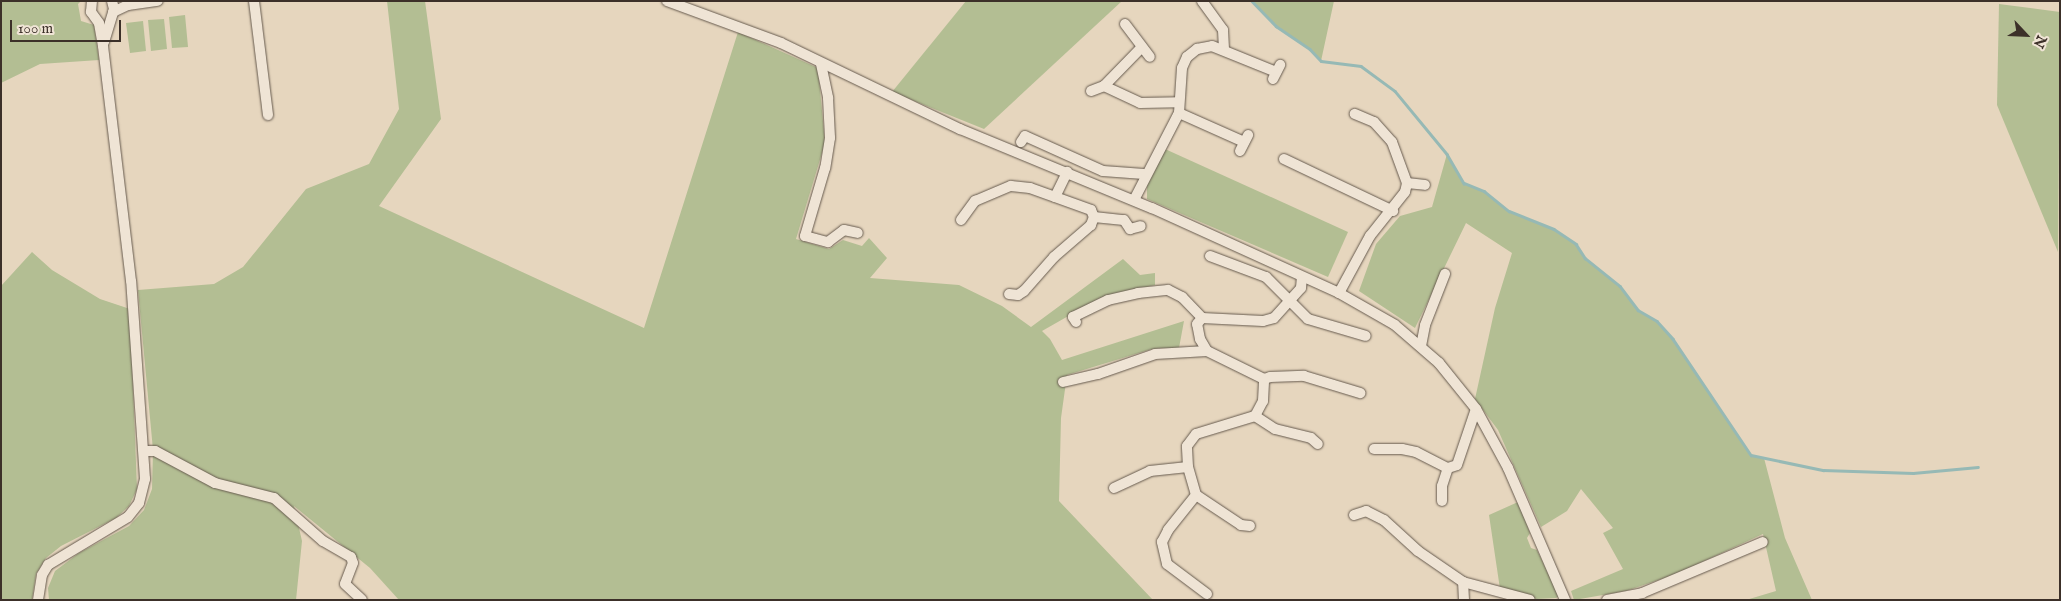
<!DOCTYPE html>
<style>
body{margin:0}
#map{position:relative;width:2061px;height:601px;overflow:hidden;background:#e6d6be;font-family:"IM FELL English",serif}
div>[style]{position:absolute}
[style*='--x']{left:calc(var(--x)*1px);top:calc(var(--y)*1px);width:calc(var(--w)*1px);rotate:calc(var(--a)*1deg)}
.green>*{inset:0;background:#b3be93}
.stream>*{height:2.5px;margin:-1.25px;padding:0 1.25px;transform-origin:1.25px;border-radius:1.25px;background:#96b9b5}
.roads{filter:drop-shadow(0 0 1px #665a4e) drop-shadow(0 0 1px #665a4e)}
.minor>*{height:10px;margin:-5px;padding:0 5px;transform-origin:5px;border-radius:5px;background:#efe4d5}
span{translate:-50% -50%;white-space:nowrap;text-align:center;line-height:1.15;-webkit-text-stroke:4px #efe4d5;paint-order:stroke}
.frame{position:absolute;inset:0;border:2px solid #3c3029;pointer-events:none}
.north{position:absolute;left:2001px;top:10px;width:50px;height:50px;-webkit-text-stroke:4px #efe4d5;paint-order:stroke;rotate:115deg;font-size:14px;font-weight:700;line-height:20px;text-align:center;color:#3c3029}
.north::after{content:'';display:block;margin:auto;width:18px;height:22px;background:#3c3029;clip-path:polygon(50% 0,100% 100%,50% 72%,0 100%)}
.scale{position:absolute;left:10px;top:20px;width:111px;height:22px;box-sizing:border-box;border:2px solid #3c3029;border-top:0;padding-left:6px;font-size:15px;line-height:18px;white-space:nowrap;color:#3c3029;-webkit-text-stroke:4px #efe4d5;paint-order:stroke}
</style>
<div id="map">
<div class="green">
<div style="clip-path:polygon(1px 1px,81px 1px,78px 4px,81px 21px,94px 25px,99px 60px,40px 64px,1px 83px)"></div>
<div style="clip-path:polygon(387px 1px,425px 1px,441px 119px,379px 206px,644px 328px,738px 32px,818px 68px,825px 143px,796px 239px,829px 249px,843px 240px,862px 246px,869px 238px,887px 258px,870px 278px,959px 285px,1002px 306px,1031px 327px,1123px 259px,1140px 275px,1155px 273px,1155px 285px,1100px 298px,1042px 331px,1050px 339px,1062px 360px,1184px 321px,1179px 348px,1152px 349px,1067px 375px,1061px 418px,1059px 501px,1153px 600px,399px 600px,370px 568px,294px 506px,302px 541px,296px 600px,49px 600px,48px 588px,55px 571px,79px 553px,129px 526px,144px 510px,152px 489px,153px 450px,138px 290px,214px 284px,243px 267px,306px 189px,369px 164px,399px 109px)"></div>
<div style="clip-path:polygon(966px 1px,1122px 1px,984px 129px,892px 92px)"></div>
<div style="clip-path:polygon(1252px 1px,1334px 1px,1321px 61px,1310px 49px,1276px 26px)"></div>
<div style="clip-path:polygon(1999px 4px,2060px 12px,2058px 252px,1997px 105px)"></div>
<div style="clip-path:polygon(185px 15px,188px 47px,172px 48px,169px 17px)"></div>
<div style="clip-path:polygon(164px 19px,167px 49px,151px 51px,148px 20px)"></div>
<div style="clip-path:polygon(143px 21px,146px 51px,130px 53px,126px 23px)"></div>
<div style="clip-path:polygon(1165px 149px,1348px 232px,1328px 277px,1147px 199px,1147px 179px)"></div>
<div style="clip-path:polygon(1447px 154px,1464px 183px,1484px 191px,1509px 211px,1554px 229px,1576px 244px,1585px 258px,1620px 286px,1638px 310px,1657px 321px,1673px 339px,1751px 455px,1764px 458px,1785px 538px,1812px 600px,1746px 600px,1776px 591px,1763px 534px,1676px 574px,1626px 591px,1574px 600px,1571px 591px,1623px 569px,1603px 533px,1613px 528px,1581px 489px,1567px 511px,1541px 527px,1498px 430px,1475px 399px,1495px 308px,1512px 253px,1466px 223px,1415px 328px,1359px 291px,1376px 244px,1400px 216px,1432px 207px)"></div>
<div style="clip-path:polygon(32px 252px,52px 270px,100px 299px,130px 309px,137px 489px,129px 506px,116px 518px,61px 546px,46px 558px,36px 574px,32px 600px,1px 600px,1px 286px)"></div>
<div style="clip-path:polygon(1518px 502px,1530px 533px,1527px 538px,1531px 548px,1537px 550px,1559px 596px,1556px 598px,1537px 599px,1500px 589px,1489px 515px)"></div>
</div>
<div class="stream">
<div style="--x:1252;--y:1;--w:35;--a:46"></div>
<div style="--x:1276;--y:26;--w:41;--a:34.1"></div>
<div style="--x:1310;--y:49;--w:16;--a:47"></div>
<div style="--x:1321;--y:61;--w:40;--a:7.1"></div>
<div style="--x:1361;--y:66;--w:42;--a:36.3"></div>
<div style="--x:1395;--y:91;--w:82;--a:50.5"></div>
<div style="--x:1447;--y:154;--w:34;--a:60"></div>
<div style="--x:1464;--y:183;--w:22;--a:22"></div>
<div style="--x:1484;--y:191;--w:32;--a:39"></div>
<div style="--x:1509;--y:211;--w:48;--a:21.8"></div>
<div style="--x:1554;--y:229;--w:27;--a:34"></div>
<div style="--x:1576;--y:244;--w:17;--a:57"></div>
<div style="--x:1585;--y:258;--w:45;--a:38.7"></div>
<div style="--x:1620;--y:286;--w:30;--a:53"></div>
<div style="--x:1638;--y:310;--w:22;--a:30"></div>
<div style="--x:1657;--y:321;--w:24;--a:48"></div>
<div style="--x:1673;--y:339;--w:140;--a:56.1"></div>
<div style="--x:1751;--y:455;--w:74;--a:11.8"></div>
<div style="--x:1823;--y:470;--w:90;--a:1.9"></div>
<div style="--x:1913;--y:473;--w:65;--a:-5.3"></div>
</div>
<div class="roads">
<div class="minor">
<div style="--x:254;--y:1;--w:115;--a:83"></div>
<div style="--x:667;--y:1;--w:121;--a:20.2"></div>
<div style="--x:781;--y:43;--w:199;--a:25.7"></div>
<div style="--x:960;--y:129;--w:208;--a:22.4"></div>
<div style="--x:1152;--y:208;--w:205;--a:24.4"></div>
<div style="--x:1339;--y:293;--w:64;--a:29.7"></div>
<div style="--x:1395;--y:325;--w:58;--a:40.8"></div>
<div style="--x:1439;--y:363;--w:59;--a:51.2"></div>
<div style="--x:1476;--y:409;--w:67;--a:61.5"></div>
<div style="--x:1508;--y:468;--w:144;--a:66.6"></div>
<div style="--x:1202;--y:1;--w:36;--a:54"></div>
<div style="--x:1223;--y:30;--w:18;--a:87"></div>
<div style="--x:113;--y:12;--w:17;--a:-25"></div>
<div style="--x:128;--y:5;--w:30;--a:-8"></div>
<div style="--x:1125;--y:24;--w:41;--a:52.9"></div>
<div style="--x:104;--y:42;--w:34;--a:-73"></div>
<div style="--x:114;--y:9;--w:8;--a:-104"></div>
<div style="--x:821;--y:64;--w:35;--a:78"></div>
<div style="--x:828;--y:98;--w:40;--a:87.1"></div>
<div style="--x:830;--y:138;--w:30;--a:99"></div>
<div style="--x:825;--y:168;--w:71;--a:106.4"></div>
<div style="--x:805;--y:236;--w:24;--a:15"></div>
<div style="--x:828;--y:242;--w:20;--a:-37"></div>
<div style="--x:844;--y:230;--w:14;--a:12"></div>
<div style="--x:1273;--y:79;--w:16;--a:-63"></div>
<div style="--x:1104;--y:86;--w:40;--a:25"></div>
<div style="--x:1140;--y:103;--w:39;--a:-1"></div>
<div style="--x:1091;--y:91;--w:14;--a:-21"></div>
<div style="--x:1104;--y:86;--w:54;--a:-45.7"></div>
<div style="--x:1179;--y:113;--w:71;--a:24"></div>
<div style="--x:1021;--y:142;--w:7;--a:-56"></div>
<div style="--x:1025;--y:136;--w:85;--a:24.2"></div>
<div style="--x:1103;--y:171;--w:41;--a:4.2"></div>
<div style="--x:1240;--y:151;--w:18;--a:-63"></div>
<div style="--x:1284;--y:159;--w:121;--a:25.5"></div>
<div style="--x:1407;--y:183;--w:18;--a:6"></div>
<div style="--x:1055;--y:197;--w:28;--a:-64"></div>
<div style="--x:1134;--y:200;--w:98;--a:-62.7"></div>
<div style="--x:1179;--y:113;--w:45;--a:-86.2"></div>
<div style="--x:1182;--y:68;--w:12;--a:-66"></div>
<div style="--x:1187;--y:57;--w:13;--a:-39"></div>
<div style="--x:1197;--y:49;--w:15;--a:-11"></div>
<div style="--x:1212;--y:46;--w:69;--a:22.1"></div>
<div style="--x:1094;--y:217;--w:30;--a:6"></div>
<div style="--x:1124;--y:220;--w:11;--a:56"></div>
<div style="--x:1130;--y:229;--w:11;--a:-15"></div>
<div style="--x:961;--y:220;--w:24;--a:-54"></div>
<div style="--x:975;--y:201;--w:39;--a:-23"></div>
<div style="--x:1011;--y:186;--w:19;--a:6"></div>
<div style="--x:1030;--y:188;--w:65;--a:19.8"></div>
<div style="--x:1091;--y:210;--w:8;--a:67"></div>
<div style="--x:1094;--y:217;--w:9;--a:111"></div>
<div style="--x:1091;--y:225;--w:49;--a:139.1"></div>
<div style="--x:1054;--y:257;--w:45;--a:131.4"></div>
<div style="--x:1024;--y:291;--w:7;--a:146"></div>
<div style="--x:1018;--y:295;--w:9;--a:-174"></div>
<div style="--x:1210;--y:256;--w:60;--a:20.6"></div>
<div style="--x:1266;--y:277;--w:59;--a:45"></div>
<div style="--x:1308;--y:319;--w:60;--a:16.3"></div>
<div style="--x:1339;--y:293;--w:65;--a:-61.5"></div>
<div style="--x:1370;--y:236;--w:56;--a:-51.5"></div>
<div style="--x:1405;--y:192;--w:9;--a:-77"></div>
<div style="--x:1407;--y:183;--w:44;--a:-110.1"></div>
<div style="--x:1392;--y:142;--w:27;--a:-132"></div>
<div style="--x:1374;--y:122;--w:21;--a:-157"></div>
<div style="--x:1076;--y:322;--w:6;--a:-121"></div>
<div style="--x:1073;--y:317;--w:39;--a:-26"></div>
<div style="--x:1108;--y:300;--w:31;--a:-13"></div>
<div style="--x:1138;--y:293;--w:30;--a:-6"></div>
<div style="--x:1168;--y:290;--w:16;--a:27"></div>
<div style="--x:1182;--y:297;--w:29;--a:46"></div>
<div style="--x:1421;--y:346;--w:21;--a:-79"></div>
<div style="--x:1425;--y:325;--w:55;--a:-68.6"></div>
<div style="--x:1264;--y:379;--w:64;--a:-153.8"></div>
<div style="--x:1207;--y:351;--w:14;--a:-120"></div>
<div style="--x:1200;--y:339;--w:15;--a:-101"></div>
<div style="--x:1197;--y:324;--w:8;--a:-50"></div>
<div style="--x:1202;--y:318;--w:61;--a:2.8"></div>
<div style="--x:1263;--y:321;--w:11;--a:-15"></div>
<div style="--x:1274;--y:318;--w:40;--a:-48"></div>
<div style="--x:1301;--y:288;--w:11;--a:-85"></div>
<div style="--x:1063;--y:382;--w:36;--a:-13"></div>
<div style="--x:1098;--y:374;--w:60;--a:-19.3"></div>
<div style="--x:1155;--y:354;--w:52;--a:-3.3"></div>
<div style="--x:1255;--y:416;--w:17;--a:-62"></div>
<div style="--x:1263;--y:401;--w:22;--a:-87"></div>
<div style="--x:1264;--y:379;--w:6;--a:-18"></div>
<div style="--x:1270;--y:377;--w:34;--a:-2"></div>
<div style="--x:1304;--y:376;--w:59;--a:16.9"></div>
<div style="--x:1374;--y:449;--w:28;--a:0"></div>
<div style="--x:1402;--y:449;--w:14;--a:12"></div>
<div style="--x:1416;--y:452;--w:36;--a:27"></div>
<div style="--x:1448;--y:468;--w:9;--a:-18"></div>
<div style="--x:1457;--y:465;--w:59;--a:-71.3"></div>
<div style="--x:144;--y:451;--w:11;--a:0"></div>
<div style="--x:155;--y:451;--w:68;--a:28.1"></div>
<div style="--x:215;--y:483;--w:61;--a:14.3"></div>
<div style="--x:274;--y:498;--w:65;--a:41.3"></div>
<div style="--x:323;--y:541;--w:32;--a:30"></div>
<div style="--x:351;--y:557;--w:6;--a:72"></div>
<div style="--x:353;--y:563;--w:22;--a:111"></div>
<div style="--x:345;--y:584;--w:23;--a:43"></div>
<div style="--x:1188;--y:467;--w:21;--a:-93"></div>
<div style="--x:1187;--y:446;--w:15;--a:-53"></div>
<div style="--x:1196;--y:434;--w:62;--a:-17"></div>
<div style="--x:1255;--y:416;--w:24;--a:33"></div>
<div style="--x:1275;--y:429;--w:37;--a:14"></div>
<div style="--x:1311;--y:438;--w:9;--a:41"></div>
<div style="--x:1114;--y:488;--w:40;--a:-25"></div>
<div style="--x:1150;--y:471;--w:38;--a:-6"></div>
<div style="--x:1188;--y:467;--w:29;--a:74"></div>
<div style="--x:1442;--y:501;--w:15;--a:-90"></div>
<div style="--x:1442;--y:486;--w:19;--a:-72"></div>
<div style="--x:1354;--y:515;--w:13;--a:-18"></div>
<div style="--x:1366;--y:511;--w:20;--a:27"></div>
<div style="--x:1384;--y:520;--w:46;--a:42.4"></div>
<div style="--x:1418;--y:551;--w:55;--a:34.6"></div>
<div style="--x:1207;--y:594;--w:50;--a:-143.1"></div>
<div style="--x:1167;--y:564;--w:23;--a:-103"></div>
<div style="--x:1162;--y:542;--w:13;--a:-63"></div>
<div style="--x:1168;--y:530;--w:45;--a:-51.3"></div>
<div style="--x:1196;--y:495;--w:54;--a:33.7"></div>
<div style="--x:1241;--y:525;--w:9;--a:6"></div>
<div style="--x:38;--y:600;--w:25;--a:-81"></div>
<div style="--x:42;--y:575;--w:12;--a:-59"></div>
<div style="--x:48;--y:565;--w:93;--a:-31"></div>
<div style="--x:128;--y:517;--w:18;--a:-52"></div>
<div style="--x:139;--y:503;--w:25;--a:-76"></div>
<div style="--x:145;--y:479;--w:198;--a:-94"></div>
<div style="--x:131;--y:281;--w:237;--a:-96.8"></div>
<div style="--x:103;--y:46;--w:23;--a:-100"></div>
<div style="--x:99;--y:23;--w:14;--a:-126"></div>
<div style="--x:91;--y:12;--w:11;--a:-85"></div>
<div style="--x:1464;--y:600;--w:18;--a:-93"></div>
<div style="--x:1463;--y:582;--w:69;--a:15"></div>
<div style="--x:1607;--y:600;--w:36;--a:-11"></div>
<div style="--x:1642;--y:593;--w:131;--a:-22.9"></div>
</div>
</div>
<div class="frame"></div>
<div class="north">N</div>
<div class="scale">100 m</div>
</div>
